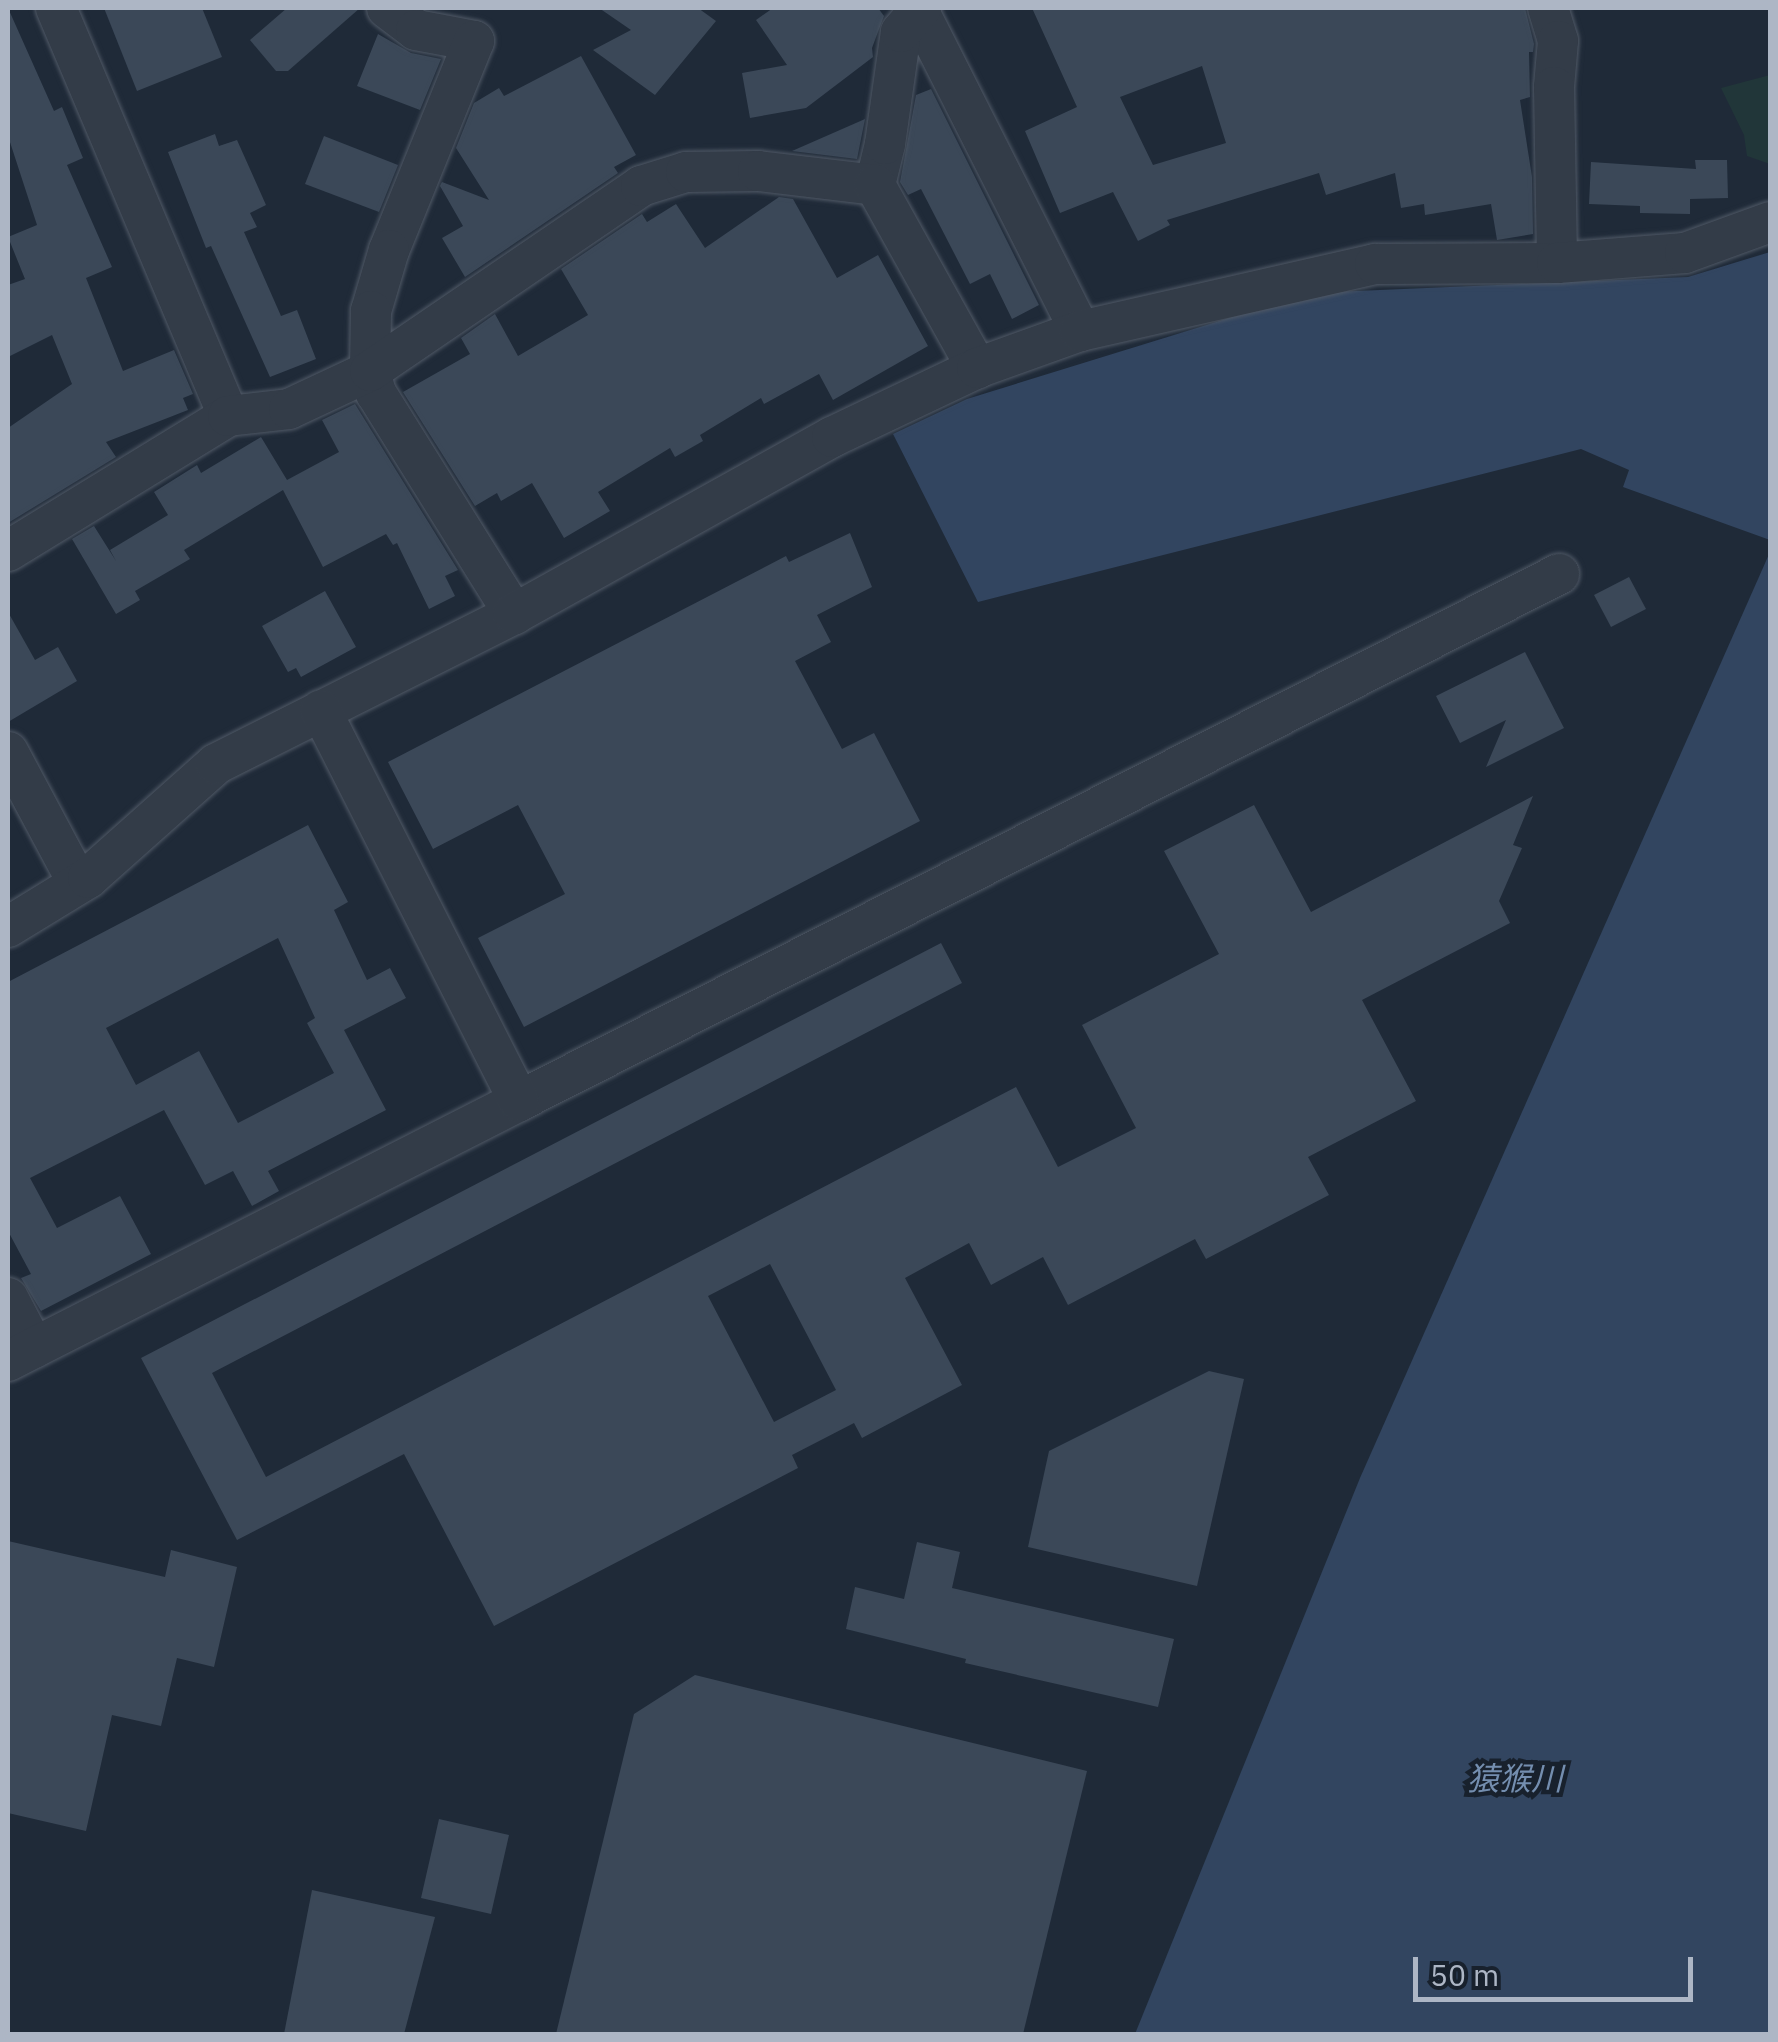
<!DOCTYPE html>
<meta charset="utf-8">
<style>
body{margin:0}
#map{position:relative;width:1778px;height:2042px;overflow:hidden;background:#1f2a38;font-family:"IBM Plex Sans","Noto Sans JP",sans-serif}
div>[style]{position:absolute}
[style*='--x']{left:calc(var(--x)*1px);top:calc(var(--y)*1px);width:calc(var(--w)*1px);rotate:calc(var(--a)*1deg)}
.green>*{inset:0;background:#213639}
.water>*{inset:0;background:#324560}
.building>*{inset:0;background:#3b4858}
.roads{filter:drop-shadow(0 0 2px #505966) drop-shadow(0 0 2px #505966)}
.minor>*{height:40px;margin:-20px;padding:0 20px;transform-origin:20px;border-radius:20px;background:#333c48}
span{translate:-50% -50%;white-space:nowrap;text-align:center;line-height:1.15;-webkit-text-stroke:9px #18212d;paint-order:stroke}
.water-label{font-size:32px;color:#748eaf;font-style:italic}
.frame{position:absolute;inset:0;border:10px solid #adb6c5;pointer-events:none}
.scale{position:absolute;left:1413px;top:1957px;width:280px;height:45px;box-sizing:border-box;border:5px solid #adb6c5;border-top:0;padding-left:12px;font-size:30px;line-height:35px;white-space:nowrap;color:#adb6c5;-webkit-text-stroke:8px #18212d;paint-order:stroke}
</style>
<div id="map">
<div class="green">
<div style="clip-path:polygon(1770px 75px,1770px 164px,1747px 156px,1744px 135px,1721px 88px)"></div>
</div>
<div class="water">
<div style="clip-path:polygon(1770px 252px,1770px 540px,1623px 487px,1629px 470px,1581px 449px,978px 602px,893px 434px,967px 399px,1310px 293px,1688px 277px)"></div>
<div style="clip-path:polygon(1770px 552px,1770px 2034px,1135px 2034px,1360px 1478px)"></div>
</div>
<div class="building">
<div style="clip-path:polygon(8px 8px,54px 111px,62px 107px,83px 158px,67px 165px,112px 267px,86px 278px,123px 371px,174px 350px,193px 394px,183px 398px,188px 410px,106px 442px,116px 457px,8px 523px,8px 428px,72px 384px,52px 335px,8px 357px,8px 285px,25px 279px,8px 237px,37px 225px,8px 136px)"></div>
<div style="clip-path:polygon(104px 8px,202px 8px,222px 57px,137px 91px)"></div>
<div style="clip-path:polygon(287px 8px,360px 8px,288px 71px,276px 71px,250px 40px)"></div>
<div style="clip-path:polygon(599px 8px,698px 8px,716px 21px,655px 95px,593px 50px,631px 30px)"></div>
<div style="clip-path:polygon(773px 8px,878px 8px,884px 16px,872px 48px,873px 57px,806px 108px,750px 118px,742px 73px,787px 65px,756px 20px)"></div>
<div style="clip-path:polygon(evenodd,1032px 8px,1525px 8px,1534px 44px,1533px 52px,1529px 52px,1530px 97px,1520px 100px,1532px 177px,1533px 234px,1497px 240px,1491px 204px,1425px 215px,1424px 204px,1401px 208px,1395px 173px,1326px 195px,1319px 173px,1167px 220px,1170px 225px,1138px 241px,1113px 192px,1060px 213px,1025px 131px,1077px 107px,1032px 8px,1202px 66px,1226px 143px,1153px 165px,1120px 97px,1202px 66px)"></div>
<div style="clip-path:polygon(378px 34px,411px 53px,441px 59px,420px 110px,357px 86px)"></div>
<div style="clip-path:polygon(581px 56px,636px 155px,614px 167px,618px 173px,465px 277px,442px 238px,463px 226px,440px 186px,442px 182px,489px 200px,456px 148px,474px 103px,499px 88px,504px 96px)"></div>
<div style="clip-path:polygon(931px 89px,1039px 305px,1012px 319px,990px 274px,970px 284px,921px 189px,908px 195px,900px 182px,916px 95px)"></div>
<div style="clip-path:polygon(865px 119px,857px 159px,792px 151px)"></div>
<div style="clip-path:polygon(215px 134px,219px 146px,237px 140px,266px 205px,250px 213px,257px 227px,244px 232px,281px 316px,297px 310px,316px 359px,270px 377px,211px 246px,206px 248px,168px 152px)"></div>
<div style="clip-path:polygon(324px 136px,398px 165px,379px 212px,305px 184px)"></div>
<div style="clip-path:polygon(1695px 160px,1727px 160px,1728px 198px,1690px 199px,1690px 214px,1640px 213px,1640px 206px,1589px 204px,1591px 162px,1696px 169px)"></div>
<div style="clip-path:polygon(779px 197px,793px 199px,837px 278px,878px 255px,928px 346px,833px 400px,819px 374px,764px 404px,761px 398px,700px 435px,703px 441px,675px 457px,670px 448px,598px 492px,610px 511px,564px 538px,532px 483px,501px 501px,497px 493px,475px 506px,403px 392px,470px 354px,461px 338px,495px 314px,518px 356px,588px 315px,561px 269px,642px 214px,647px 222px,676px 204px,705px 248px)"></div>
<div style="clip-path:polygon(355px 404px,458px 570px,445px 576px,455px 596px,429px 609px,397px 543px,393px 545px,386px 534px,323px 567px,283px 490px,184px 550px,190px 559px,135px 591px,140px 600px,116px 614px,72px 539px,94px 526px,116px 561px,110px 550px,168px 515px,154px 492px,197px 465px,201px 473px,261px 437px,287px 480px,339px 452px,322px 420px)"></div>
<div style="clip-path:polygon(850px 533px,872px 587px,817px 615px,831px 642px,795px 661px,842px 749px,874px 733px,920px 821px,524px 1027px,478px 938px,565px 894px,518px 805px,433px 849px,388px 762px,786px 556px,789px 562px)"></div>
<div style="clip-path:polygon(1629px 577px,1646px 609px,1611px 627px,1594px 595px)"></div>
<div style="clip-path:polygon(325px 591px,356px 647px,301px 677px,296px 668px,288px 672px,262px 626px)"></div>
<div style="clip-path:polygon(8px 612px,35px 660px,58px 647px,77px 681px,8px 722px)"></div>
<div style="clip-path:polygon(1525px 652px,1564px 728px,1486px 767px,1506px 720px,1460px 743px,1436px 696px)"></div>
<div style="clip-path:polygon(evenodd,1533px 796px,1513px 845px,1522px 848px,1499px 901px,1510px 923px,1362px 1000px,1416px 1101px,1308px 1157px,1329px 1195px,1206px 1259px,1195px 1239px,1068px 1305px,1043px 1257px,991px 1285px,969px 1243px,905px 1278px,962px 1385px,862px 1438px,854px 1423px,792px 1455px,798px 1468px,494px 1626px,404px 1454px,237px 1540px,141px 1358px,941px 943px,962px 983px,212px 1373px,266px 1477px,1016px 1087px,1058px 1167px,1136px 1128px,1082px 1025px,1219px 954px,1164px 851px,1254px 805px,1311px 912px,1533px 796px,770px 1264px,836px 1390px,774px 1422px,708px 1296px,770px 1264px)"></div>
<div style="clip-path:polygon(evenodd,308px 825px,348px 902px,334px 910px,367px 980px,390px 968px,406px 998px,344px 1030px,386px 1110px,268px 1171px,279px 1191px,252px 1206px,233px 1171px,205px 1185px,164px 1110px,30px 1178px,57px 1228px,120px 1196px,151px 1254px,41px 1311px,21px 1278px,31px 1274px,8px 1231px,8px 982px,308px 825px,278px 938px,315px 1018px,307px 1023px,334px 1073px,238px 1123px,199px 1051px,136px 1085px,106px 1028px,278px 938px)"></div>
<div style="clip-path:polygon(1209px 1371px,1244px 1379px,1197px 1586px,1028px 1547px,1049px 1451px)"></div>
<div style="clip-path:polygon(8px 1541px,165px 1577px,171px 1550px,237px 1567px,214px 1667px,177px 1658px,161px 1726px,112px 1715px,86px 1831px,8px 1813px)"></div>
<div style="clip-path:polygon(917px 1542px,960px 1552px,952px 1588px,1174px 1639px,1158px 1707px,965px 1663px,966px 1659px,846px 1629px,855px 1587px,904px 1599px)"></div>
<div style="clip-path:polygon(695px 1675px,1087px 1771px,1023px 2034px,556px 2034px,634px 1714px)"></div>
<div style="clip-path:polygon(439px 1819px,509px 1835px,491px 1914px,421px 1898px)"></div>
<div style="clip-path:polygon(312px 1890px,435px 1917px,404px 2034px,284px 2034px)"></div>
</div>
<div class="roads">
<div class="minor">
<div style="--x:56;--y:8;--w:443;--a:67.1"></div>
<div style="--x:387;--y:8;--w:36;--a:37"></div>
<div style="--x:416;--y:30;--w:59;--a:10.7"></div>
<div style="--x:474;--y:41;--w:226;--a:112.1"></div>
<div style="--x:389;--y:250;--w:64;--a:106.4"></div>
<div style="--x:371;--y:311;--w:60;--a:91"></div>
<div style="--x:370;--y:371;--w:23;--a:75"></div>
<div style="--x:376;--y:393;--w:261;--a:58"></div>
<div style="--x:917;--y:8;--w:362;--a:63.2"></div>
<div style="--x:1548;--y:8;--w:34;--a:73"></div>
<div style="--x:1558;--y:41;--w:46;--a:95"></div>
<div style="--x:1554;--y:87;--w:176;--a:89"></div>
<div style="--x:875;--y:185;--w:42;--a:-76.3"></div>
<div style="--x:885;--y:144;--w:113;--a:-81.9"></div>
<div style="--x:901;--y:32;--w:31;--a:-50"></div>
<div style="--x:8;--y:551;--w:258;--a:-31.5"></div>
<div style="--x:228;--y:416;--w:61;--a:-6.5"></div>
<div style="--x:289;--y:409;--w:89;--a:-25.1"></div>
<div style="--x:370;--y:371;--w:328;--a:-34.3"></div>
<div style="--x:641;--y:186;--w:47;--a:-17.3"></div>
<div style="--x:686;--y:172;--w:72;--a:-0.8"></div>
<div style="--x:758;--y:171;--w:118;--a:6.8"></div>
<div style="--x:875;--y:185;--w:210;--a:60.9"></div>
<div style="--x:8;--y:752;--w:149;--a:61.9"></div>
<div style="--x:8;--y:927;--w:94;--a:-31.5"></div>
<div style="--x:88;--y:878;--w:171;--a:-41.7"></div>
<div style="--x:216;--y:764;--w:334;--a:-26.7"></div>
<div style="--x:514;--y:614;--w:364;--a:-29.1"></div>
<div style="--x:832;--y:437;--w:161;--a:-25.4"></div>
<div style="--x:977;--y:368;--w:109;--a:-19.8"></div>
<div style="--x:1080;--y:331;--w:303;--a:-12.8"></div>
<div style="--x:1375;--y:264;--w:182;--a:-0.3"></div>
<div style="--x:1557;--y:263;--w:128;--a:-4.5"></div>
<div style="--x:1685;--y:253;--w:90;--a:-20"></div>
<div style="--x:519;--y:1101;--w:1166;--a:-26.87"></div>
<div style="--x:8;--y:1298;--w:56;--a:62.5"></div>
<div style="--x:8;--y:1361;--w:573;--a:-26.97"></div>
<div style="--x:519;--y:1101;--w:438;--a:-116.9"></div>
</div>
</div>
<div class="water-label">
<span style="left:1515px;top:1778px">猿猴川</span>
</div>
<div class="frame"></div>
<div class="scale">50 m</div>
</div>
